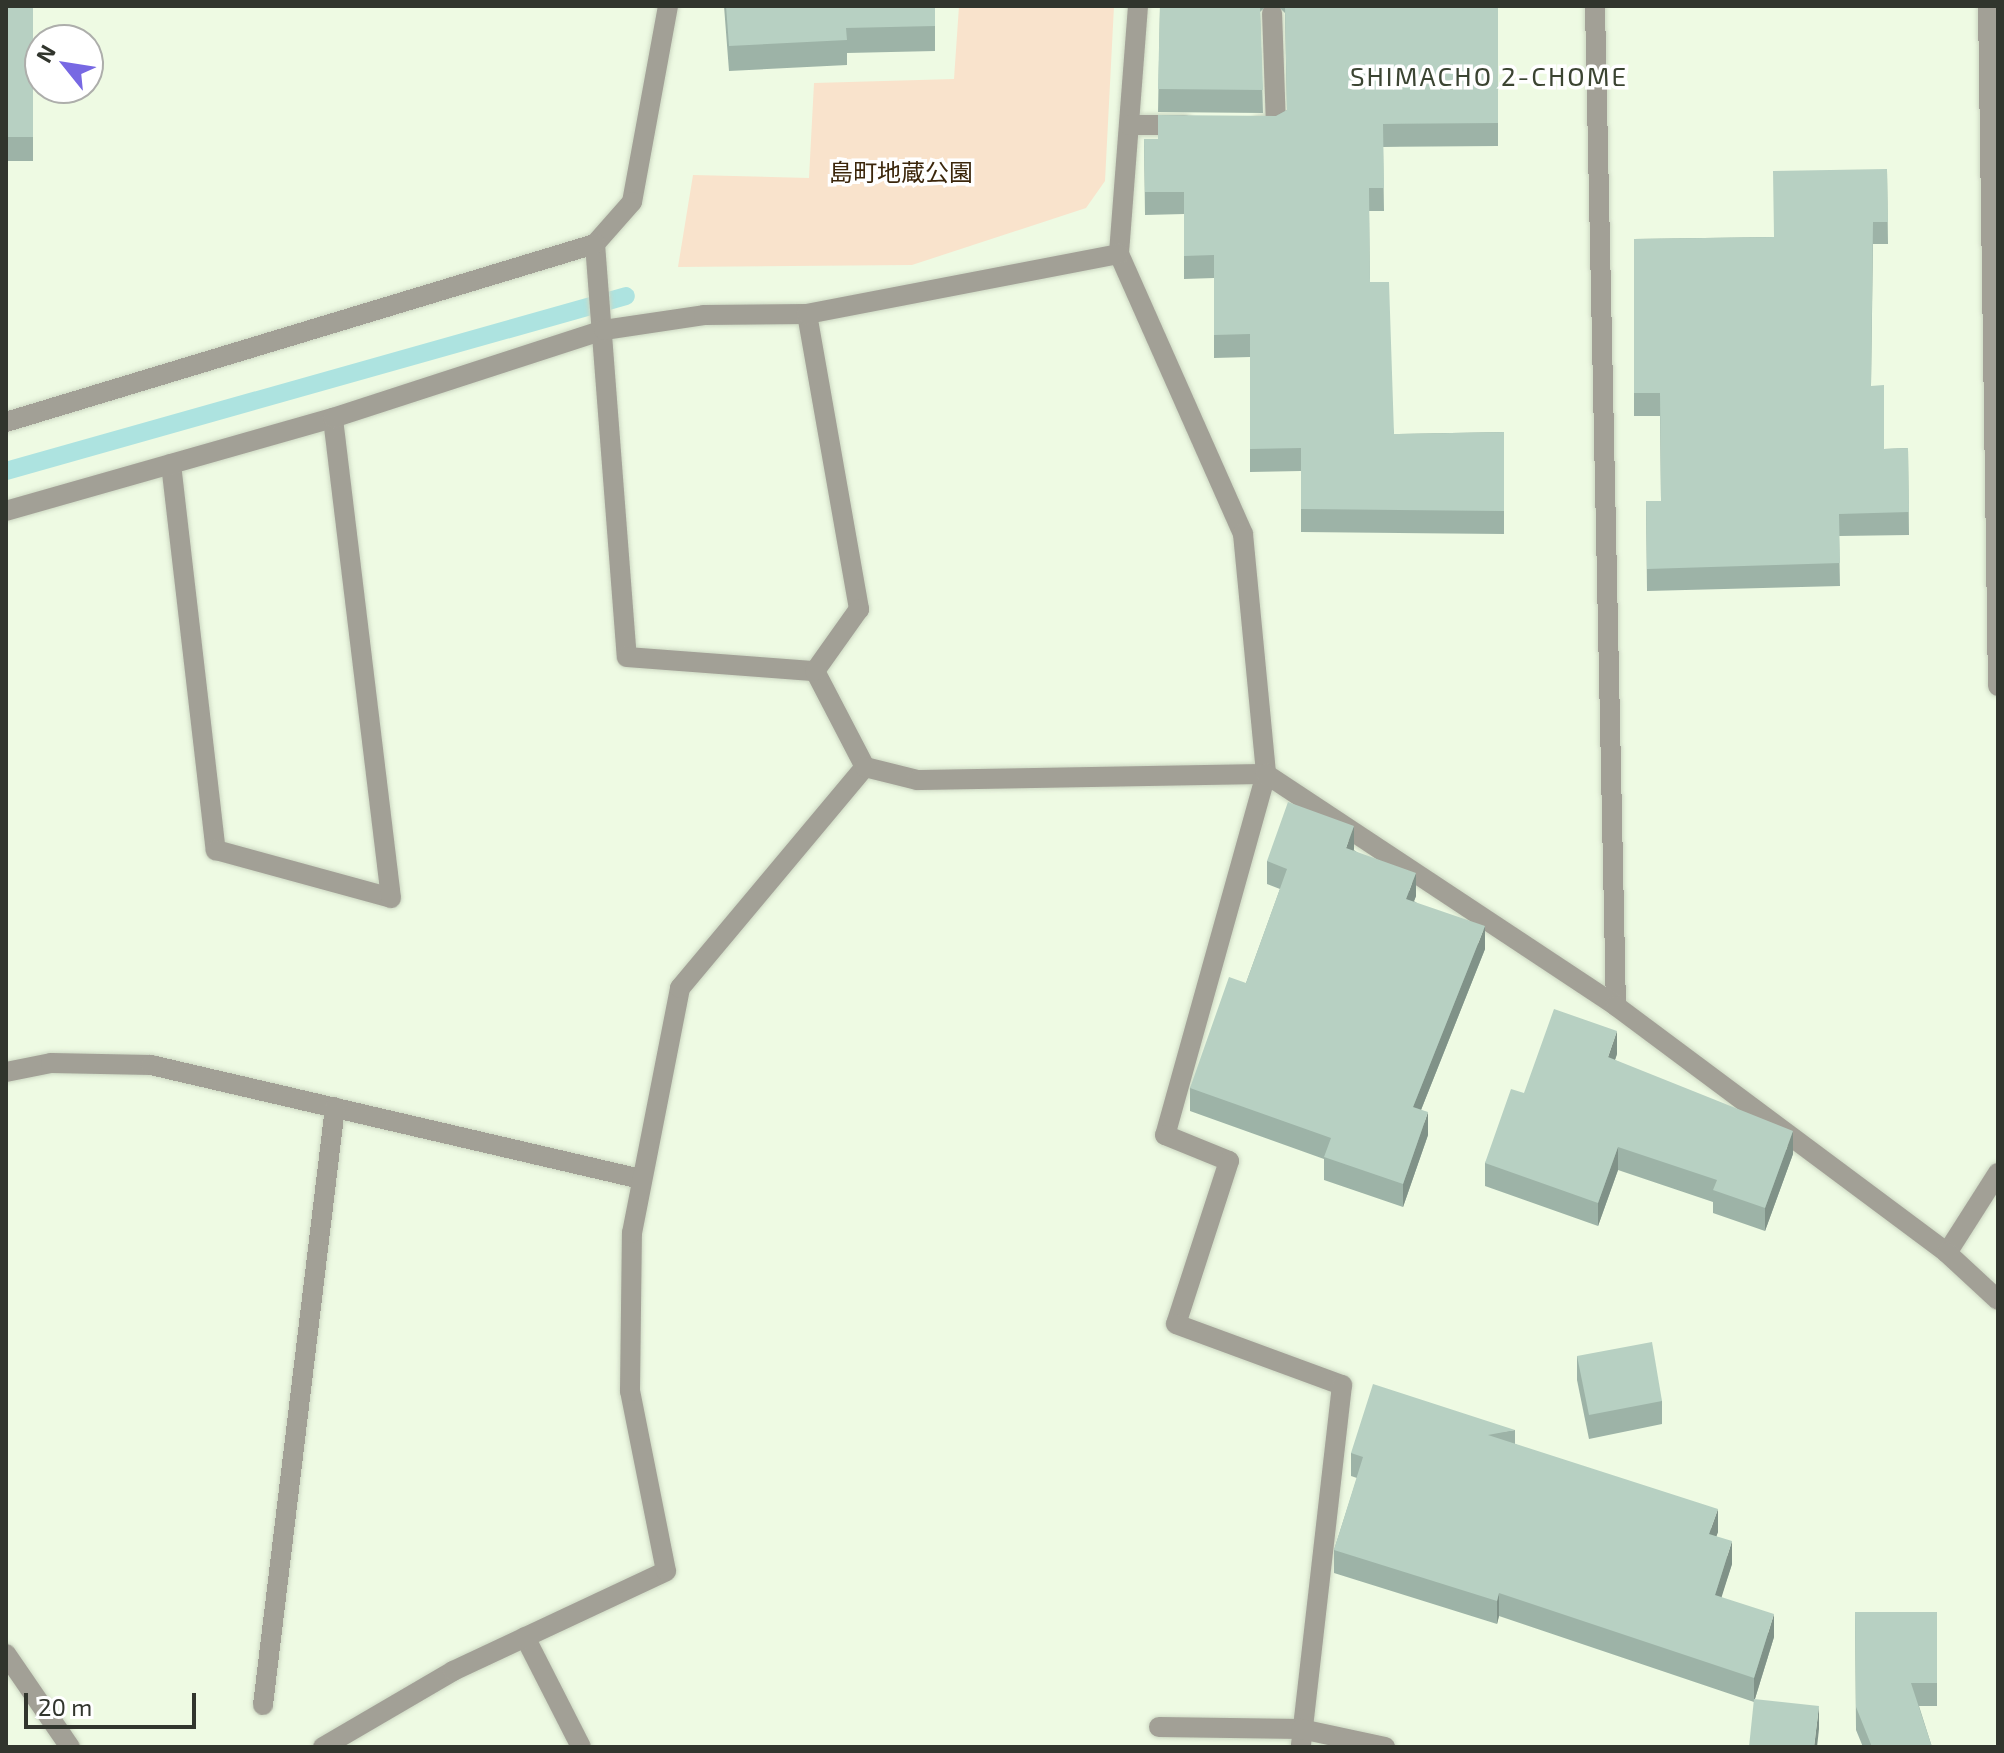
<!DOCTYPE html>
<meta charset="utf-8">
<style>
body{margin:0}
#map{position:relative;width:2004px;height:1753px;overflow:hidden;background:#eefae3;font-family:"Exo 2","Noto Sans JP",sans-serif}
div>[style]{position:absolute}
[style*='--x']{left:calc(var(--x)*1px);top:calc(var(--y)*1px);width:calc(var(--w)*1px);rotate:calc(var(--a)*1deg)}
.green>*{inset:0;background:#f9e3cc}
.stream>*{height:18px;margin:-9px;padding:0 9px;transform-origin:9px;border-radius:9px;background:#ade3e0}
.roads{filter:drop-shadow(0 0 2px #ccd7c2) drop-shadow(0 0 2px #ccd7c2)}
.minor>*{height:20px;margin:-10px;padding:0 10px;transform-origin:10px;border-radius:10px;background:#a2a096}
.wall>*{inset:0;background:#9db3a7}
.shaded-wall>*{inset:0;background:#809288}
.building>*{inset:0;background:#b7d0c2}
span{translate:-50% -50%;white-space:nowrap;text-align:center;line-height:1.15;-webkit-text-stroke:7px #fff;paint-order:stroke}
.park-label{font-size:24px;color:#3b260b}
.neighbourhood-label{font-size:26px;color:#3b4432;letter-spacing:2px}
.frame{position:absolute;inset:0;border:8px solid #31352d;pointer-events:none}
.north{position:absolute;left:24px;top:24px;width:80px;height:80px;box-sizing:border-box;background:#fff;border:2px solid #adaeab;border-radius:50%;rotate:300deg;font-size:22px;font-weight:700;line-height:32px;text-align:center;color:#31352d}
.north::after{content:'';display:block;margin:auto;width:28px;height:36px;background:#7768e3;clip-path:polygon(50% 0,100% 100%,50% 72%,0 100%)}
.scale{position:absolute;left:24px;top:1693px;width:172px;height:36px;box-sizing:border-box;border:4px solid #31352d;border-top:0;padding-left:10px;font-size:24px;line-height:28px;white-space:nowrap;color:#31352d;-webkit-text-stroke:6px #fff;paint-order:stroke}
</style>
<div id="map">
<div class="green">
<div style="clip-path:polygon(959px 6px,1114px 6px,1105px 181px,1086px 208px,912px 265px,678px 267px,693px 175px,809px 178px,814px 83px,954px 79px)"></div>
</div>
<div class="stream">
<div style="--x:6;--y:471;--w:644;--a:-15.76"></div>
</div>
<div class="roads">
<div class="minor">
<div style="--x:668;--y:6;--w:199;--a:100.4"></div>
<div style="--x:632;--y:202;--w:56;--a:131.4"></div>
<div style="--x:595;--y:244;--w:414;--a:85.6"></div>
<div style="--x:627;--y:657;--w:189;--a:4.3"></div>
<div style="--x:815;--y:671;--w:108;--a:62.5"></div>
<div style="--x:1138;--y:6;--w:249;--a:94.4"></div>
<div style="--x:1119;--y:254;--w:306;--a:66.1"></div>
<div style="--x:1243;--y:534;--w:241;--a:84.5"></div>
<div style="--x:1266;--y:774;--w:375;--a:105.6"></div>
<div style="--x:1165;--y:1135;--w:69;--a:22.1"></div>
<div style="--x:1229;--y:1161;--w:171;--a:108"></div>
<div style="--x:1176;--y:1324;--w:177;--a:20.2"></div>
<div style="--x:1342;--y:1385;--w:364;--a:96.5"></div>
<div style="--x:1595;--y:6;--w:1000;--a:88.8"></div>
<div style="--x:1988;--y:6;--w:680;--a:89.16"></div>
<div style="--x:1129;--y:125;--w:55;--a:0"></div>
<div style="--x:1260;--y:126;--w:16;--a:0"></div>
<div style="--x:1276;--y:126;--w:113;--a:-92"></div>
<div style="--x:807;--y:314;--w:300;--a:80"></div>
<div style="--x:859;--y:609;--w:76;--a:125.4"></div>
<div style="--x:6;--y:422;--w:615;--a:-16.82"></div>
<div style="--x:171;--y:464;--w:389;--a:83.4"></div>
<div style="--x:216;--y:850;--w:181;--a:15.3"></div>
<div style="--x:391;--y:898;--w:483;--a:-96.9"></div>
<div style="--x:6;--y:511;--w:340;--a:-15.9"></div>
<div style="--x:333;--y:418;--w:285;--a:-18"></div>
<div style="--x:604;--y:330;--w:101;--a:-8.5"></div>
<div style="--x:704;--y:315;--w:103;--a:-0.6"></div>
<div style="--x:807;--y:314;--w:318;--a:-10.9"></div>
<div style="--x:6;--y:1072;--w:46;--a:-11.3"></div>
<div style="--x:51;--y:1063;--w:100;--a:1.1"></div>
<div style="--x:151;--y:1065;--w:503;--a:13.1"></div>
<div style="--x:1947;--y:1253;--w:95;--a:-57.5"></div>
<div style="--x:525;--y:1637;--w:123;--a:63"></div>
<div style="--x:6;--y:1654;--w:113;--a:55.5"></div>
<div style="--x:263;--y:1705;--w:602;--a:-83.13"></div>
<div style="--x:1159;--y:1727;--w:142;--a:0.8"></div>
<div style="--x:1301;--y:1729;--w:86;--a:12.1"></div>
<div style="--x:323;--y:1747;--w:151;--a:-30.3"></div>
<div style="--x:453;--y:1671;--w:235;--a:-25.1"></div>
<div style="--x:666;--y:1571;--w:184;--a:-101.3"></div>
<div style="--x:630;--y:1391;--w:158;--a:-89.3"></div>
<div style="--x:632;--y:1233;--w:250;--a:-78.9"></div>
<div style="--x:680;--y:988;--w:288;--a:-50.1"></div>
<div style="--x:865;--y:767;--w:54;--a:14"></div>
<div style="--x:917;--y:780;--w:349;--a:-1"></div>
<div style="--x:1266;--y:774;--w:420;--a:33.5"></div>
<div style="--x:1616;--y:1006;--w:413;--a:36.7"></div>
<div style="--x:1947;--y:1253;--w:69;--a:42.7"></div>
</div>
</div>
<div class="wall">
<div style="clip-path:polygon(6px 6px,33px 6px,33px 161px,6px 161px)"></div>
<div style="clip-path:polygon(724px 6px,935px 6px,935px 51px,847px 53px,847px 65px,729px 71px)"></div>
<div style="clip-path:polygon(1160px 6px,1266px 6px,1260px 12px,1263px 113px,1158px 112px)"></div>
<div style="clip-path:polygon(1278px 6px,1498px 6px,1498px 146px,1383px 147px,1384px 211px,1369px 211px,1370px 282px,1394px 434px,1504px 432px,1504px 534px,1301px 532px,1301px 471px,1250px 472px,1250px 357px,1214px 358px,1214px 278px,1184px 279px,1184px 214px,1145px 215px,1144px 139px,1158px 139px,1276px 116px,1287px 110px,1285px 13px)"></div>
<div style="clip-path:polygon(1887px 169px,1888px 244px,1873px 244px,1871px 386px,1884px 449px,1908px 448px,1909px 535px,1839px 536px,1840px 586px,1647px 591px,1646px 501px,1661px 501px,1660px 416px,1634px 416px,1634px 239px,1774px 237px)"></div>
<div style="clip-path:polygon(1354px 849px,1354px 850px,1416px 896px,1414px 901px,1485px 949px,1421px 1110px,1428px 1135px,1403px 1207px,1324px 1180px,1324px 1159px,1190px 1111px,1190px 1088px,1246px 983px,1280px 889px,1267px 884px,1267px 861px)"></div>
<div style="clip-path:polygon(1617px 1054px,1615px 1060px,1793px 1154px,1765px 1231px,1713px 1213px,1713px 1202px,1618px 1170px,1598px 1226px,1485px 1186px,1485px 1163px,1524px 1093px)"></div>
<div style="clip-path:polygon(1577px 1356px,1662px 1401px,1662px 1424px,1589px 1439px,1577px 1380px)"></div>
<div style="clip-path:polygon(1515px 1430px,1515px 1444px,1718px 1532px,1716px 1536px,1732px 1564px,1721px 1597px,1774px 1637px,1754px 1702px,1499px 1616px,1497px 1624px,1334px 1573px,1334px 1550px,1357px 1478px,1351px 1476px,1351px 1453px)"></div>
<div style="clip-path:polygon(1855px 1612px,1937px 1612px,1937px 1706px,1919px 1706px,1932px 1747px,1863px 1747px,1856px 1730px)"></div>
</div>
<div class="shaded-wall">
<div style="clip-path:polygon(1354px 826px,1354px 849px,1346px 871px,1346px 848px)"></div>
<div style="clip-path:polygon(1416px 873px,1416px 896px,1406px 922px,1406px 899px)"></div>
<div style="clip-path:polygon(1485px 926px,1485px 949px,1413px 1130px,1413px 1107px)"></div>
<div style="clip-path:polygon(1617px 1031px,1617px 1054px,1608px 1080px,1608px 1057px)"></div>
<div style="clip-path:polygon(1428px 1112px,1428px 1135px,1403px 1207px,1403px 1184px)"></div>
<div style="clip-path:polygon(1793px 1131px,1793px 1154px,1765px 1231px,1765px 1208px)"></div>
<div style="clip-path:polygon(1618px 1147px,1618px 1170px,1598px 1226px,1598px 1203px)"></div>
<div style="clip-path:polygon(1718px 1509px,1718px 1532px,1709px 1557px,1709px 1534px)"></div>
<div style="clip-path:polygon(1732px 1541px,1732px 1564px,1715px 1618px,1715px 1595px)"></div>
<div style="clip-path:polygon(1499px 1593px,1499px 1616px,1497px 1624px,1497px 1601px)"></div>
<div style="clip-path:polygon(1774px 1614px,1774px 1637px,1754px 1702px,1754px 1678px)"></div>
<div style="clip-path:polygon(1819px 1706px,1819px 1729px,1817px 1747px,1814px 1747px)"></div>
</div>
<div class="building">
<div style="clip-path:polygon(6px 6px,33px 6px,33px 137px,6px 137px)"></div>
<div style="clip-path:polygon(726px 6px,935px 6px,935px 26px,846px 28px,847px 40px,729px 46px)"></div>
<div style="clip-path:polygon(1160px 6px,1260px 6px,1263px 90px,1158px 89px)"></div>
<div style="clip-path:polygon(1285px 6px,1498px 6px,1498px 123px,1383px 124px,1384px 188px,1369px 188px,1370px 282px,1389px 282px,1394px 434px,1504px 432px,1504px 511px,1301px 509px,1301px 448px,1250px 449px,1250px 334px,1214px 335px,1214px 255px,1184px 256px,1184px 192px,1145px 192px,1144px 139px,1158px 139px,1158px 115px,1276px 116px,1287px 110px)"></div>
<div style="clip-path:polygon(1887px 169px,1888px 222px,1873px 222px,1871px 386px,1884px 385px,1884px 449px,1908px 448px,1909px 512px,1839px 514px,1840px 563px,1647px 569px,1646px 501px,1661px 501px,1660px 393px,1634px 393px,1634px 239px,1774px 237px,1773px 171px)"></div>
<div style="clip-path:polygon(1288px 802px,1354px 826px,1346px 848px,1416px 873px,1406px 899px,1485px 926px,1413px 1107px,1428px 1112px,1403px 1184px,1324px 1157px,1331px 1138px,1190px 1088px,1229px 977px,1246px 983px,1287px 869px,1267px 861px)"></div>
<div style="clip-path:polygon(1554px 1009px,1617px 1031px,1608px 1057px,1793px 1131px,1765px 1208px,1713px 1190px,1717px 1180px,1618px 1147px,1598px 1203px,1485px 1163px,1511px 1089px,1524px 1093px)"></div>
<div style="clip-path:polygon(1652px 1342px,1662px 1401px,1589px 1415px,1577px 1356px)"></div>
<div style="clip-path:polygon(1373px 1384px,1515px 1430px,1488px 1435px,1718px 1509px,1709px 1534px,1732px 1541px,1715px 1595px,1774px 1614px,1754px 1678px,1499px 1593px,1497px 1601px,1334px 1550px,1363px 1457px,1351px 1453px)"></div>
<div style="clip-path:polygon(1855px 1612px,1937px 1612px,1937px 1683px,1911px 1683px,1932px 1747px,1872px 1747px,1856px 1707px)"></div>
<div style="clip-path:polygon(1754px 1699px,1819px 1706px,1814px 1747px,1749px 1747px)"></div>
</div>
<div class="park-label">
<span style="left:901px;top:172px">島町地蔵公園</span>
</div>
<div class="neighbourhood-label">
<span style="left:1489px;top:76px">SHIMACHO 2-CHOME</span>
</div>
<div class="frame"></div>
<div class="north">N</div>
<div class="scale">20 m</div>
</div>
